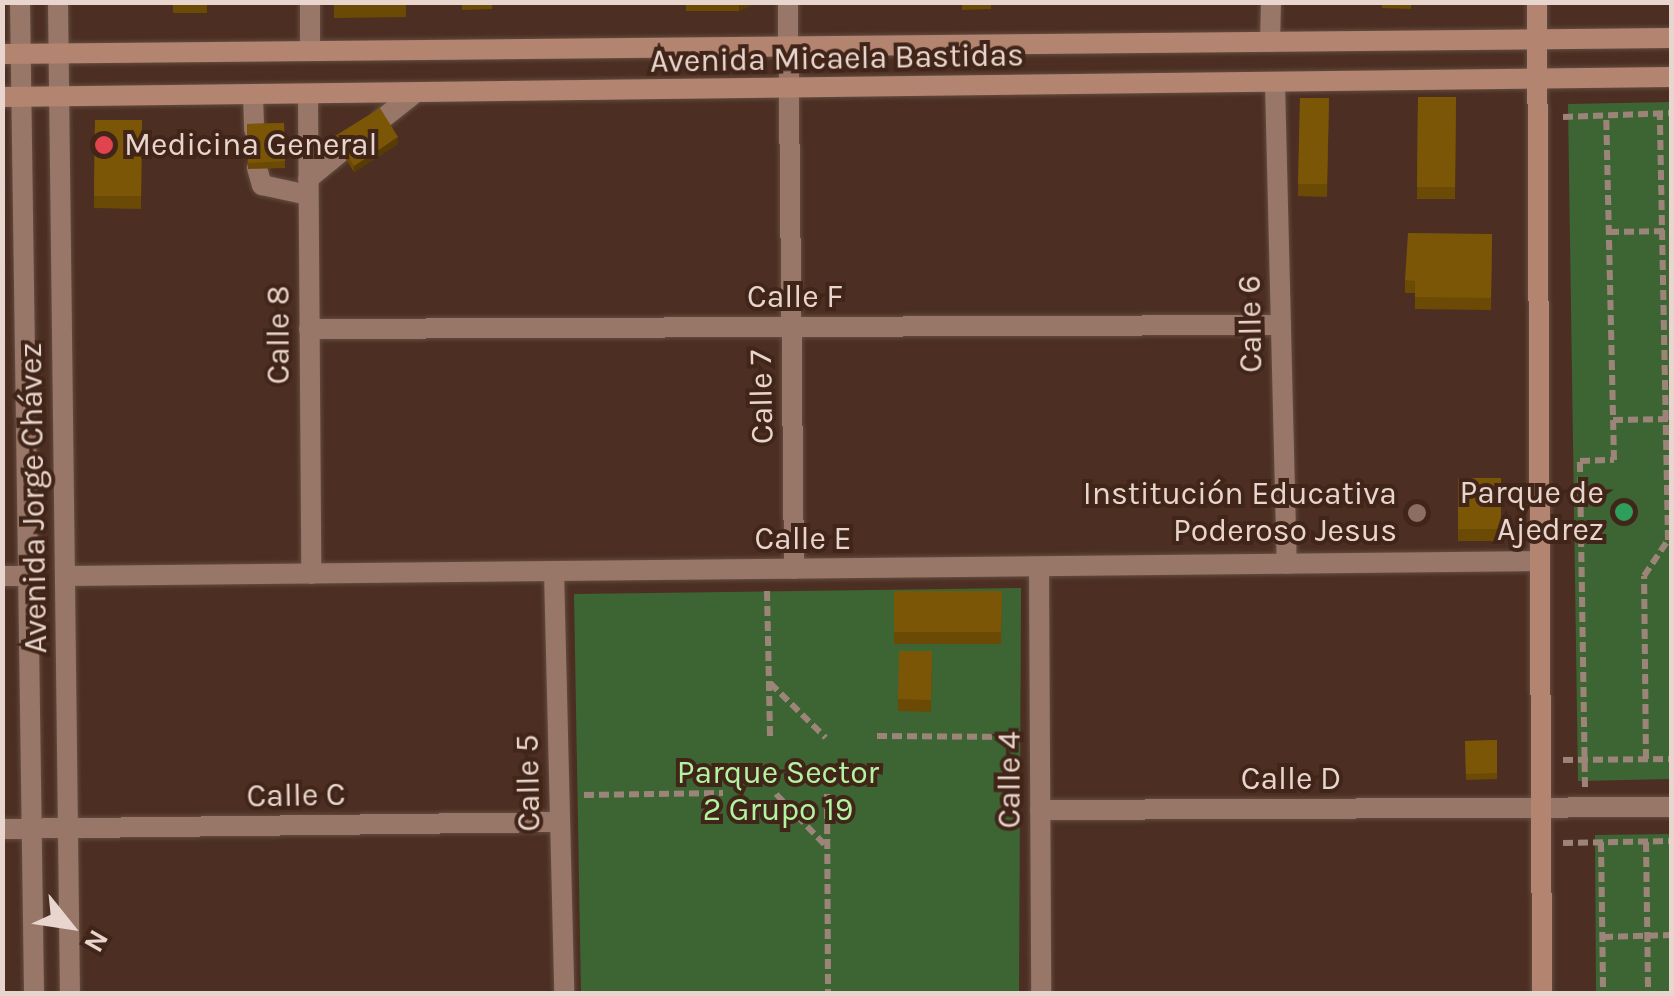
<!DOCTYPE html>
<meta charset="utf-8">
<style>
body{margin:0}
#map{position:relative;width:1674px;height:996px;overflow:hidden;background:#4c2f22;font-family:Karla,sans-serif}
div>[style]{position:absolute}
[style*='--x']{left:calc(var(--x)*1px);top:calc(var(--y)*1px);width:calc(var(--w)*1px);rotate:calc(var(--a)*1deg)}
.green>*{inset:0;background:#3d6533}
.path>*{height:6px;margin-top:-3px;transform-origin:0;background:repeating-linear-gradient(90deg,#9c8479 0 10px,transparent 0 15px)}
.roads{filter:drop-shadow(0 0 2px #644c41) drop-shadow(0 0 2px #644c41)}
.lane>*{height:20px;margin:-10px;padding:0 10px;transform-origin:10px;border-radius:10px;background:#987768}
.street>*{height:20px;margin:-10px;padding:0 10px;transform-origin:10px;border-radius:10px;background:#987768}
.secondary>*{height:20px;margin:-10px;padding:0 10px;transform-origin:10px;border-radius:10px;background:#b38571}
.wall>*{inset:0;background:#6b4a06}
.shaded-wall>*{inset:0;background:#573c05}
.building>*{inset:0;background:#7c5607}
.dots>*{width:28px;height:28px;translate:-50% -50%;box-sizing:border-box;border:5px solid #412518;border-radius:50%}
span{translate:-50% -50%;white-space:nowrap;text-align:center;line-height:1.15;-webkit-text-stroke:8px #412518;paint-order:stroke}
.street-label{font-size:32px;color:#e8d5cd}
.poi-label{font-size:32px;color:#e8d5cd}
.left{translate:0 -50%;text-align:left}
.right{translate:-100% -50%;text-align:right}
.park-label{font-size:32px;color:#b2f4a1}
.frame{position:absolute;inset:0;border:5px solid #e8d5cd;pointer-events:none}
.north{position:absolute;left:20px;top:876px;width:100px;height:100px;-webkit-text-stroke:8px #412518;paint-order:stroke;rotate:120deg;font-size:28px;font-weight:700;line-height:40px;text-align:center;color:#e8d5cd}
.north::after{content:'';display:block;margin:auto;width:35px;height:45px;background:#e8d5cd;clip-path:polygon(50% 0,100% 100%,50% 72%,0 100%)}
</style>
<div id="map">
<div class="green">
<div style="clip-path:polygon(1671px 102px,1671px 779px,1578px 781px,1568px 104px)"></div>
<div style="clip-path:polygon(1021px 588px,1019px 993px,581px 993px,574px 594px)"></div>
<div style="clip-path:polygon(1671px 834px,1671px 993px,1596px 993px,1595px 835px)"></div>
</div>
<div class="path">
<div style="--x:1563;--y:117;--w:109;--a:-2.1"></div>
<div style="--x:1609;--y:232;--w:63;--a:-0.9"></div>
<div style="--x:1613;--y:420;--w:59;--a:-1"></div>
<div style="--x:767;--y:591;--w:149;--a:88.8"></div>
<div style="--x:770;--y:683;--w:78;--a:44.5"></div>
<div style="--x:877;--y:736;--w:139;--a:0.4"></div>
<div style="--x:1646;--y:759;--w:183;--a:-90.6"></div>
<div style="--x:1644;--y:576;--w:43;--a:-56.3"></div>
<div style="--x:1668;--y:540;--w:427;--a:-91.1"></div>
<div style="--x:1563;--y:760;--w:109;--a:-0.5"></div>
<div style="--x:1585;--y:787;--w:326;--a:-90.9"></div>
<div style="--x:1580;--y:461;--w:34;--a:-2"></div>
<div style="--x:1614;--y:460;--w:345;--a:-91.3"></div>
<div style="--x:776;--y:794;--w:74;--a:46.1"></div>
<div style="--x:827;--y:794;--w:200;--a:89.7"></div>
<div style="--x:584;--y:795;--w:139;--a:-0.8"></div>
<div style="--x:1601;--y:842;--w:152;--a:89.2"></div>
<div style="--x:1646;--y:842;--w:152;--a:89.2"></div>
<div style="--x:1563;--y:843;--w:109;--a:-1.1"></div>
<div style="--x:1603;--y:937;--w:69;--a:-1.7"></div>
</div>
<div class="roads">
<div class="lane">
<div style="--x:253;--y:96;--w:34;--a:88"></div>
<div style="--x:382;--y:119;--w:39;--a:-38"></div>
<div style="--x:257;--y:168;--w:18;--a:74"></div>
<div style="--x:262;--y:185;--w:47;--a:12.3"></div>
<div style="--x:308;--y:179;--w:43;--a:-39.3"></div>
</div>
<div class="street">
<div style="--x:20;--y:2;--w:992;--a:89.19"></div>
<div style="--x:58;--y:2;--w:992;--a:89.31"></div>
<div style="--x:310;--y:2;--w:46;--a:90"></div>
<div style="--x:788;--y:2;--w:567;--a:89.39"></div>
<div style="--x:1270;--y:42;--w:40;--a:-88.6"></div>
<div style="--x:1275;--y:83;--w:481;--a:88.6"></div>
<div style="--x:308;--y:96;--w:478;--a:89.6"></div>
<div style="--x:309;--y:329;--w:972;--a:-0.24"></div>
<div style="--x:1039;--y:567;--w:427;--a:89.7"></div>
<div style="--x:554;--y:571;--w:423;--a:88.6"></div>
<div style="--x:2;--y:576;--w:28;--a:0"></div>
<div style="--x:65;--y:576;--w:1475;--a:-0.58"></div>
<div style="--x:1040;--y:810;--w:632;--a:-0.27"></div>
<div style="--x:2;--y:829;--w:558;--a:-0.72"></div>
</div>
<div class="secondary">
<div style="--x:1537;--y:2;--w:992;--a:89.71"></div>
<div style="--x:2;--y:54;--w:1670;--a:-0.55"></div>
<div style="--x:2;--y:97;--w:1670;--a:-0.69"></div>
</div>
</div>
<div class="wall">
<div style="clip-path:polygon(173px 2px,207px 2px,207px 13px,173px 13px)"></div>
<div style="clip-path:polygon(334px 2px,406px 2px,406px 17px,334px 18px)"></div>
<div style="clip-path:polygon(462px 2px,492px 2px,492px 9px,462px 10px)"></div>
<div style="clip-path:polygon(686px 2px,759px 2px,739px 11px,686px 11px)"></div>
<div style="clip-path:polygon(962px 2px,991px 2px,991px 9px,962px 10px)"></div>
<div style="clip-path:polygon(1382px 2px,1411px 2px,1411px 9px,1382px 8px)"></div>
<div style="clip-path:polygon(1418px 97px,1456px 97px,1455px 199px,1417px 199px)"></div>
<div style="clip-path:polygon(1300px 98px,1329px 98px,1327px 197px,1298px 196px)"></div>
<div style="clip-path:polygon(95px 120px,142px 120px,141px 209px,94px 208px)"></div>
<div style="clip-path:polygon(284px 123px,285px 168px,248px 169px,247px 124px)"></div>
<div style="clip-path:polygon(335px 136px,398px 144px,354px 172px,335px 143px)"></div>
<div style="clip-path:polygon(1492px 234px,1491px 310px,1415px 309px,1415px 293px,1405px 293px,1405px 280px)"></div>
<div style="clip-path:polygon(1458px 478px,1501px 478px,1501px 541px,1458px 541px)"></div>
<div style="clip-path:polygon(894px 591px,1002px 591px,1001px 644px,894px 644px)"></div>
<div style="clip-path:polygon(932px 651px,931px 712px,898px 711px,898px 699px)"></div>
<div style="clip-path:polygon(1497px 740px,1497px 779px,1466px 780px,1465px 741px)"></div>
</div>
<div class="shaded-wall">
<div style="clip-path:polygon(739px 2px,759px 2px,739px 11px)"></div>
<div style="clip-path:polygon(398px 137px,398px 144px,354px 172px,354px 166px)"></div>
</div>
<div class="building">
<div style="clip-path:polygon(334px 2px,406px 2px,406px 5px,334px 5px)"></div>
<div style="clip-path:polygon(1418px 97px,1456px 97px,1455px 187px,1417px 187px)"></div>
<div style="clip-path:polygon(1300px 98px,1329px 98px,1327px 184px,1298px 184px)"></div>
<div style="clip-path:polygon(380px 108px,398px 137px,354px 166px,335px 136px)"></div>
<div style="clip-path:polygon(95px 120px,142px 120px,141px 196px,94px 196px)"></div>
<div style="clip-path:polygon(284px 123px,285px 161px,248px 163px,247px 124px)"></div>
<div style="clip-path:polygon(1408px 233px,1492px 234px,1491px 298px,1415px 297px,1415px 281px,1405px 280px)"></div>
<div style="clip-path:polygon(1458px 478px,1501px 478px,1501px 529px,1458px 529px)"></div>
<div style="clip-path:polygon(894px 591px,1002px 591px,1001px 632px,894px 632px)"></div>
<div style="clip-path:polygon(899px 651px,932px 651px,931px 700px,898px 699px)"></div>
<div style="clip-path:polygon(1497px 740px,1497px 773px,1466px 774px,1465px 741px)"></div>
</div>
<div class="dots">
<div style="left:104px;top:145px;background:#e0444e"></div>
<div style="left:1624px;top:512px;background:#2e9e5b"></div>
<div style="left:1417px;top:513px;background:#8d6e63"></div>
</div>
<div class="street-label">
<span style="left:837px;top:59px;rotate:-1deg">Avenida Micaela Bastidas</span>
<span style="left:795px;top:297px">Calle F</span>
<span style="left:1251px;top:324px;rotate:-91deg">Calle 6</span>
<span style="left:279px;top:335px;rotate:-90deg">Calle 8</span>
<span style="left:762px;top:397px;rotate:-91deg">Calle 7</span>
<span style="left:34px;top:498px;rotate:-91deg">Avenida Jorge Chávez</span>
<span style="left:803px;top:539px">Calle E</span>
<span style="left:1291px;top:779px">Calle D</span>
<span style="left:1010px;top:780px;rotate:-90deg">Calle 4</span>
<span style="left:529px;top:783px;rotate:-91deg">Calle 5</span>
<span style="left:296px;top:796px;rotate:-1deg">Calle C</span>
</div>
<div class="poi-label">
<span class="left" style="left:124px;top:145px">Medicina General</span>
<span class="right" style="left:1604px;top:512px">Parque de<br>Ajedrez</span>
<span class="right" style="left:1397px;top:513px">Institución Educativa<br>Poderoso Jesus</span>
</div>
<div class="park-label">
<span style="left:778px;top:792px">Parque Sector<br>2 Grupo 19</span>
</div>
<div class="frame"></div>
<div class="north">N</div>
</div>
